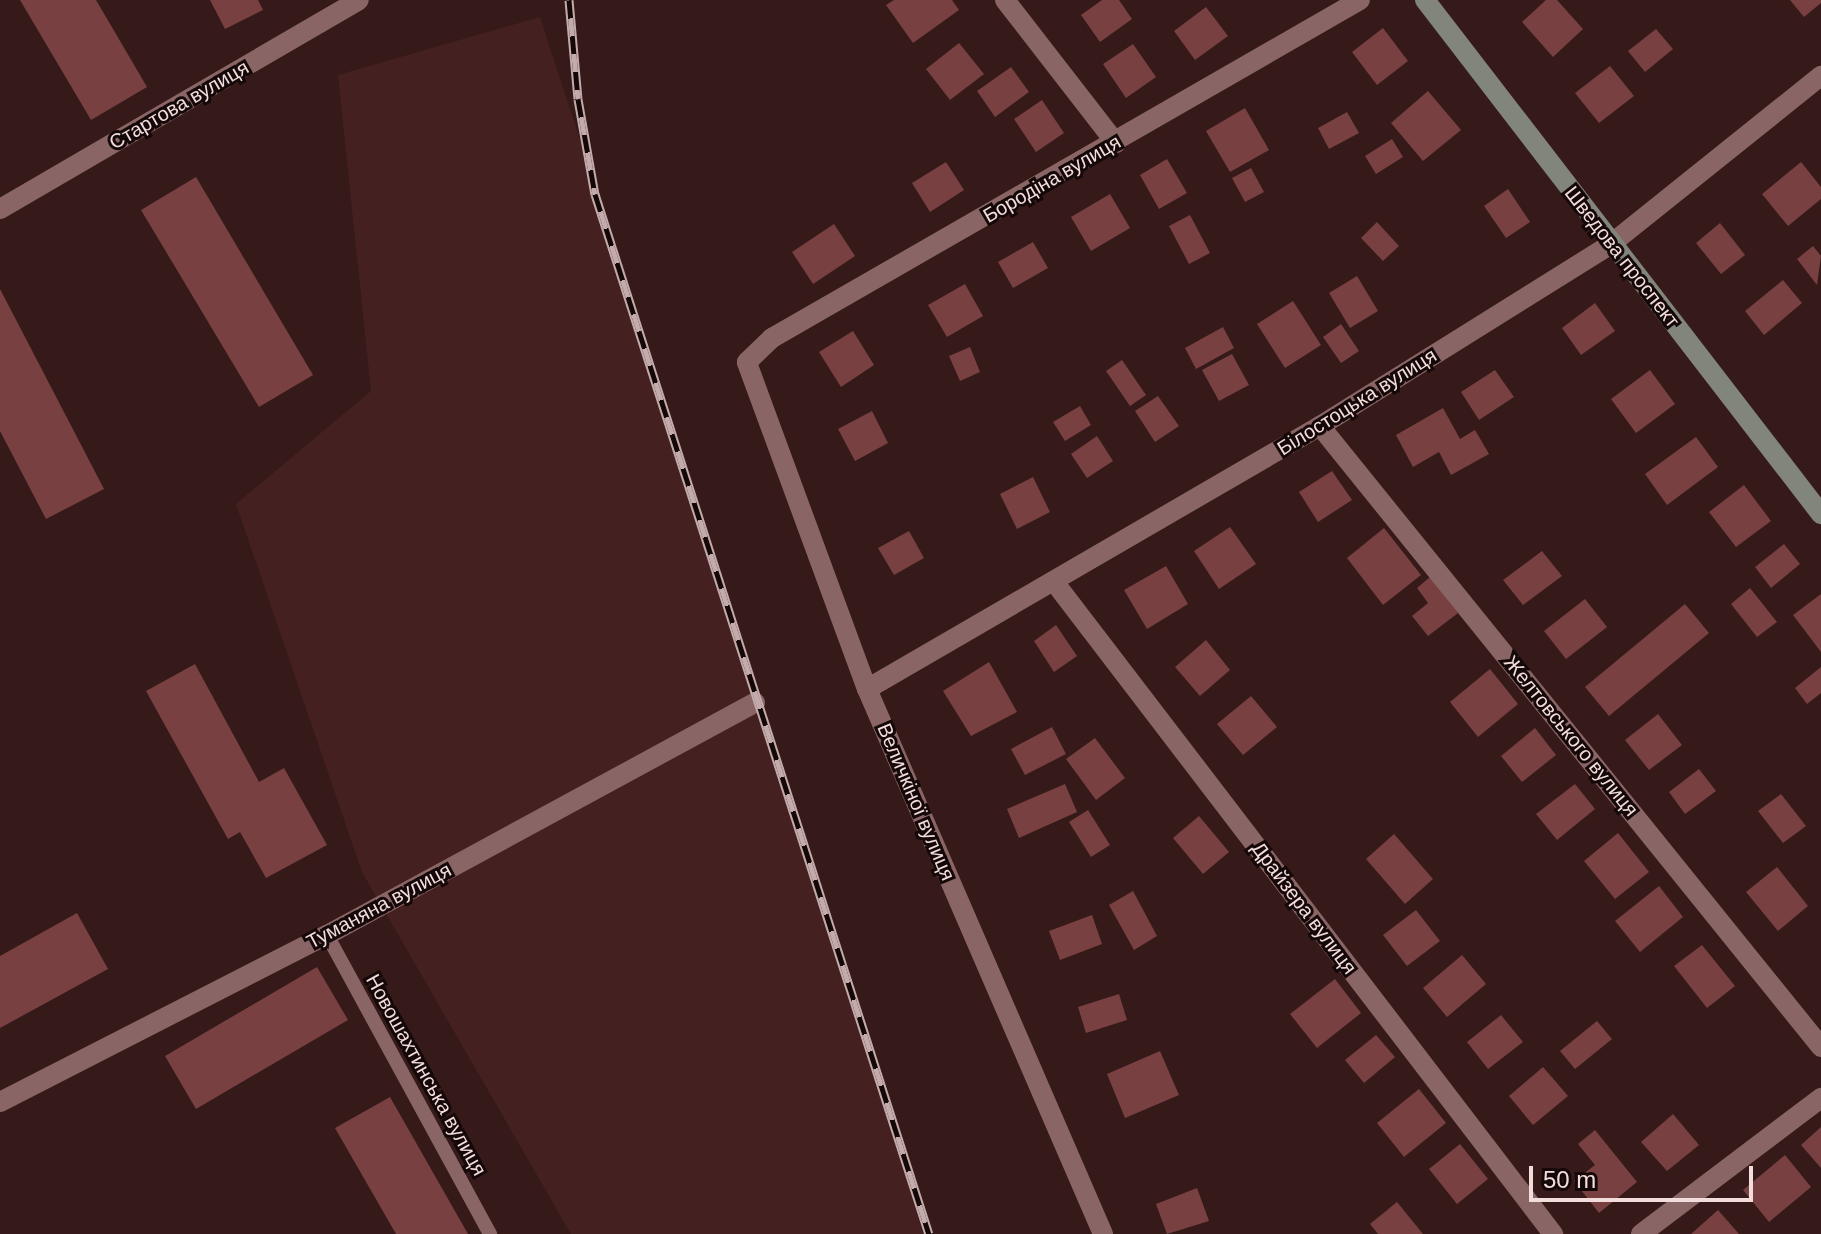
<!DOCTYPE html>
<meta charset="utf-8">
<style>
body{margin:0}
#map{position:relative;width:1821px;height:1234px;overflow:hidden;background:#361919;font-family:Arial,sans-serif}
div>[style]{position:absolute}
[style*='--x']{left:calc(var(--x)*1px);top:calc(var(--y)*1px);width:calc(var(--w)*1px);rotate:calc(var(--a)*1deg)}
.built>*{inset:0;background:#452021}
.building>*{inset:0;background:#794041}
.lane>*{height:14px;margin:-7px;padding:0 7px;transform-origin:7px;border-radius:7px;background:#8a6565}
.street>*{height:20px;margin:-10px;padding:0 10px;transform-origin:10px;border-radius:10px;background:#8a6565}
.secondary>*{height:20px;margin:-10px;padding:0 10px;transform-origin:10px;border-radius:10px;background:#81857c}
.rail>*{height:9px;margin-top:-4.5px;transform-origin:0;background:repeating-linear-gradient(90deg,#150808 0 18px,#c2abaa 0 36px);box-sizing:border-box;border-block:2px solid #c2abaa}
span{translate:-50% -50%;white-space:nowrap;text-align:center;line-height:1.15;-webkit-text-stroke:6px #150808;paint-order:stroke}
.street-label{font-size:20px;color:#f2dddc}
.scale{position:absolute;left:1529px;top:1166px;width:224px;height:36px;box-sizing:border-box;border:4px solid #f2dddc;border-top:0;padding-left:10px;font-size:24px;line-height:28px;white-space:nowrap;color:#f2dddc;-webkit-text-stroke:6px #150808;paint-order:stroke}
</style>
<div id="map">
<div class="built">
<div style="clip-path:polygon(540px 17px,754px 674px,923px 1234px,571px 1234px,362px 872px,236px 504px,371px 391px,338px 75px)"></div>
</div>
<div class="building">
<div style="clip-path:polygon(20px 0,96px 0,147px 87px,91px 120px)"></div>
<div style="clip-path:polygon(210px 0,258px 0,263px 10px,225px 29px)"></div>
<div style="clip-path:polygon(894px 0,952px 0,959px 10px,913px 43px,886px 5px)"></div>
<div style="clip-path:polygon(1102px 0,1119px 0,1132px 19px,1100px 42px,1081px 15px)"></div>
<div style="clip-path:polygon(1546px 0,1557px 0,1583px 29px,1553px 57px,1522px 22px)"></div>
<div style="clip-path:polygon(1790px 0,1821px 0,1821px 3px,1804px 17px)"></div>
<div style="clip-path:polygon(1206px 7px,1228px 36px,1195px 60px,1174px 31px)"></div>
<div style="clip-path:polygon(1383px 28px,1408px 61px,1377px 85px,1352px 52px)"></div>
<div style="clip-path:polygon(1656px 29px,1673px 49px,1645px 72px,1628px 51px)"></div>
<div style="clip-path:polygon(959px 43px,984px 74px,950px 100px,926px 69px)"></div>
<div style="clip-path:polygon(1133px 44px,1156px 77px,1126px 98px,1103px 64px)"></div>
<div style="clip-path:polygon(1610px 66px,1634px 96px,1599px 123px,1575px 93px)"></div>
<div style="clip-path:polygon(1011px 67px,1029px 92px,995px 117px,977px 91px)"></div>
<div style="clip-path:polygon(1428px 91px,1461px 130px,1423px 161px,1391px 123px)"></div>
<div style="clip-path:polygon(1042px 100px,1064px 133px,1036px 152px,1014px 119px)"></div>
<div style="clip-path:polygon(1245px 108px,1269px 150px,1230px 172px,1206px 131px)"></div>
<div style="clip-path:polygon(1347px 112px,1359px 133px,1329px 149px,1318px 128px)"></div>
<div style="clip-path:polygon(1392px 139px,1403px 157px,1376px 174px,1365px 156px)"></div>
<div style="clip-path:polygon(1167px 159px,1187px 193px,1159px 209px,1140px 175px)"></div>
<div style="clip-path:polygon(946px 162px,964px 190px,930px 212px,912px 183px)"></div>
<div style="clip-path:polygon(1801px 162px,1821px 187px,1821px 199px,1788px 226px,1762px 194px)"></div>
<div style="clip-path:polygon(1251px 168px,1264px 192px,1245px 202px,1232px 178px)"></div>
<div style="clip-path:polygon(196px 177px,313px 375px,259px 407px,141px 210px)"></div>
<div style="clip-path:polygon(1508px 189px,1530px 222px,1506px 238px,1484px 206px)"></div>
<div style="clip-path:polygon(1110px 194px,1130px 228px,1091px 251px,1071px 217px)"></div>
<div style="clip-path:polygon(1190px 215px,1210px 253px,1189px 264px,1169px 226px)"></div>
<div style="clip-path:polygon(1377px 222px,1399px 246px,1383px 261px,1361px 238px)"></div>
<div style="clip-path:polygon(1720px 223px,1745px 255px,1721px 274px,1696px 243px)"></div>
<div style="clip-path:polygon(834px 224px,855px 256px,813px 284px,792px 252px)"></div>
<div style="clip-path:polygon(1033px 242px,1048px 268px,1013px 288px,998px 262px)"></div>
<div style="clip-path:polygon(1813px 246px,1821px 256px,1817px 285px,1797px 259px)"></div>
<div style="clip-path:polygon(1357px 276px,1378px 311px,1350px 328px,1329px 293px)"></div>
<div style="clip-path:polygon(1783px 280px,1802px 303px,1764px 335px,1745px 311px)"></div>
<div style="clip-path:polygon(965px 284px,983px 316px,947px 337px,928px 305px)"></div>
<div style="clip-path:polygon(0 289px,104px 489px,46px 519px,0 431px)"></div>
<div style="clip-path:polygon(1293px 301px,1321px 345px,1285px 368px,1257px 324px)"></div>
<div style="clip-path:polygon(1595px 303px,1615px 331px,1581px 355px,1562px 328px)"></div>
<div style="clip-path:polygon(1341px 324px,1359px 351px,1341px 363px,1323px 337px)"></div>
<div style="clip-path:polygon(1223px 327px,1234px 348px,1196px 369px,1185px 348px)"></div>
<div style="clip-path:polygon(853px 331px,874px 365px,841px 387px,819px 352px)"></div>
<div style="clip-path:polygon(970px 347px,980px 372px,960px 381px,949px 356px)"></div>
<div style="clip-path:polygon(1232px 354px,1249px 385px,1219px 401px,1202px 370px)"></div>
<div style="clip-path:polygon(1122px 360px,1146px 395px,1130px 406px,1106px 371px)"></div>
<div style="clip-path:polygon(1495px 370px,1514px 397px,1479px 420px,1461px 392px)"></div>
<div style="clip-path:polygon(1650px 370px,1675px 404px,1636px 433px,1611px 399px)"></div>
<div style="clip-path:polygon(1158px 396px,1179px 426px,1155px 442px,1135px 411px)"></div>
<div style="clip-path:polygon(1080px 406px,1091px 425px,1065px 441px,1053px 422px)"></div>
<div style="clip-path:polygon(1443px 408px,1460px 439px,1475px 430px,1489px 454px,1451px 475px,1439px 452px,1413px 467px,1396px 435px)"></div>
<div style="clip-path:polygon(872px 411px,888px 443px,855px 461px,838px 429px)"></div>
<div style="clip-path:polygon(1097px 436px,1113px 461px,1087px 478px,1071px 454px)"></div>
<div style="clip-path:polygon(1696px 437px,1718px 467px,1667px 505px,1645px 474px)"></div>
<div style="clip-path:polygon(1332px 471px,1352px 500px,1318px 522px,1299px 492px)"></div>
<div style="clip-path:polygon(1033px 477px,1050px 512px,1017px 529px,1000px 494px)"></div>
<div style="clip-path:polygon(1744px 485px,1771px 521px,1736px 547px,1709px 512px)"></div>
<div style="clip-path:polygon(1230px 527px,1256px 564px,1219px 589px,1194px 551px)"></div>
<div style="clip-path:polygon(1384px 528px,1421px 575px,1383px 605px,1347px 558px)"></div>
<div style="clip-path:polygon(909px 531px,924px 558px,894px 575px,878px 548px)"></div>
<div style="clip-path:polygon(1784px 544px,1800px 564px,1771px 588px,1755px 567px)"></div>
<div style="clip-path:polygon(1542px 551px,1562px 576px,1523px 605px,1503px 580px)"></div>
<div style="clip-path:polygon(1166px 566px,1188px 604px,1147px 629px,1124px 590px)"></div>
<div style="clip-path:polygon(1430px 577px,1458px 613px,1428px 636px,1412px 616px,1428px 603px,1417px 588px)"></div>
<div style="clip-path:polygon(1750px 588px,1777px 622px,1757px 637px,1731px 604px)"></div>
<div style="clip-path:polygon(1821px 594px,1821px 652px,1793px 615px)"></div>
<div style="clip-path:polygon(1585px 599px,1607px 627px,1566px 659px,1544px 631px)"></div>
<div style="clip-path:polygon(1685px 604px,1709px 633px,1609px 716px,1585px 687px)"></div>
<div style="clip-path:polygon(1056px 625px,1077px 656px,1054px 672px,1034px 641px)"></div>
<div style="clip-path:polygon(1206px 640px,1230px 670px,1200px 696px,1175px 667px)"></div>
<div style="clip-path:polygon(989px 662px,1017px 712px,971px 736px,943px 691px)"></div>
<div style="clip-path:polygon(195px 664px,259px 782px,284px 768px,327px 845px,266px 878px,240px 832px,228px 839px,146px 691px)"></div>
<div style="clip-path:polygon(1821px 667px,1821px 693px,1807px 704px,1795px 688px)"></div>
<div style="clip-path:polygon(1490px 669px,1518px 704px,1478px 737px,1450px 702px)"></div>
<div style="clip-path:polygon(1251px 696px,1277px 727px,1243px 755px,1217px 724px)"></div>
<div style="clip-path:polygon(1658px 714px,1682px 745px,1649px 770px,1625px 740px)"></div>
<div style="clip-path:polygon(1052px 727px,1066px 754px,1025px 775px,1011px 749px)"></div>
<div style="clip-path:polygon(1535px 728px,1556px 755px,1522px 782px,1501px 756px)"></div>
<div style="clip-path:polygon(1095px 738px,1125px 778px,1096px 800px,1066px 759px)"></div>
<div style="clip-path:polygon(1699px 769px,1716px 791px,1685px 814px,1669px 792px)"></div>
<div style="clip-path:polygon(1065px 784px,1077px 812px,1019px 838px,1007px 809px)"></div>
<div style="clip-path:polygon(1575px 784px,1595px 809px,1557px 840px,1536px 814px)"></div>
<div style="clip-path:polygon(1781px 794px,1806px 826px,1783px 843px,1758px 811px)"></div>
<div style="clip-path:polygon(1088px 810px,1110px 845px,1091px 857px,1069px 822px)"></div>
<div style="clip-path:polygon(1199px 816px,1229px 852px,1203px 874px,1173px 838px)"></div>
<div style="clip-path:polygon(1618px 833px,1649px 872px,1615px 899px,1584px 861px)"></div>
<div style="clip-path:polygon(1394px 834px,1433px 879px,1405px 904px,1366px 859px)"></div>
<div style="clip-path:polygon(1777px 867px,1808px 906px,1778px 931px,1746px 892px)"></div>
<div style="clip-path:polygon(1659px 886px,1683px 917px,1640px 952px,1615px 921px)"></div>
<div style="clip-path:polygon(1133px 891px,1157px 936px,1134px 950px,1109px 905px)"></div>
<div style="clip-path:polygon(1416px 910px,1440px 941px,1407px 966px,1383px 935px)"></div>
<div style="clip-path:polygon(77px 913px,108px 969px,0 1028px,0 956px)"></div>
<div style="clip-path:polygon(1092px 915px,1102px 944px,1060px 960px,1049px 931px)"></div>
<div style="clip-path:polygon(1702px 945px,1735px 986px,1707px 1008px,1674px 966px)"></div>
<div style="clip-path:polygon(1462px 955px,1486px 984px,1447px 1017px,1423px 988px)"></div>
<div style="clip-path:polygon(317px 967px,348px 1020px,196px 1109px,165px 1056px)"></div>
<div style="clip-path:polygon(1335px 979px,1361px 1013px,1317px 1048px,1290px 1014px)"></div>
<div style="clip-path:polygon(1119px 994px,1127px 1020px,1086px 1033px,1078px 1007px)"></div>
<div style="clip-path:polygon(1501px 1015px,1523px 1042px,1488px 1069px,1467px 1042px)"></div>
<div style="clip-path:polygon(1597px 1021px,1612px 1039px,1575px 1069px,1560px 1051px)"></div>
<div style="clip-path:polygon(1376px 1035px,1395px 1057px,1364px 1083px,1345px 1060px)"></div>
<div style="clip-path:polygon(1160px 1051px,1179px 1095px,1125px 1118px,1107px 1074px)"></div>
<div style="clip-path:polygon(1543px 1067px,1568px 1096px,1533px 1125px,1509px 1096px)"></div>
<div style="clip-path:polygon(1419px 1089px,1446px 1123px,1404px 1157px,1377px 1123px)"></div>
<div style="clip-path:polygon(390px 1097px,468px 1234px,396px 1234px,335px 1128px)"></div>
<div style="clip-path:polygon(1673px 1114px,1699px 1145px,1667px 1171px,1641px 1142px)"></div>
<div style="clip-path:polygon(1821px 1127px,1821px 1168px,1801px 1145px)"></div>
<div style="clip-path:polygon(1595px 1130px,1637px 1182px,1599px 1213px,1574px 1181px,1595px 1165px,1578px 1144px)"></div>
<div style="clip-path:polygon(1460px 1144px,1488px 1179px,1457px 1204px,1429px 1169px)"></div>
<div style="clip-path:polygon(1785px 1155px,1811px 1187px,1769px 1222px,1743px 1190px)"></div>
<div style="clip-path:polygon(1197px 1188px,1209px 1221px,1167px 1234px,1156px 1204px)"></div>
<div style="clip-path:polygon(1397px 1202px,1423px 1234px,1378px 1234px,1370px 1224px)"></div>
<div style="clip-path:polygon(1718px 1210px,1739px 1234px,1691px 1234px)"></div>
</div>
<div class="lane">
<div style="--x:327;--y:935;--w:341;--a:61.4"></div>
</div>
<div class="street">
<div style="--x:1005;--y:0;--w:181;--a:52.2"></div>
<div style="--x:0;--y:209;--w:415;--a:-30.2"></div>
<div style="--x:1320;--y:426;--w:798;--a:51.1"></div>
<div style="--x:1055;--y:583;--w:820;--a:52.58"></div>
<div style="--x:867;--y:689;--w:524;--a:-30.14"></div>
<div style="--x:1320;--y:426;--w:343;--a:-32"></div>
<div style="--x:1611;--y:244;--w:269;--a:-38.7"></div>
<div style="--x:0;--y:1102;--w:367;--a:-27.1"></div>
<div style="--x:327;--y:935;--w:487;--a:-28.5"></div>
<div style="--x:1103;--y:1234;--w:594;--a:-113.41"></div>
<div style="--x:867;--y:689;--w:348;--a:-110.2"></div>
<div style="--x:747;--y:362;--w:35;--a:-44"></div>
<div style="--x:772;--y:338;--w:678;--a:-29.89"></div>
<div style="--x:1641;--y:1234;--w:226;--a:-37.1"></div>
</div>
<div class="secondary">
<div style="--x:1425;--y:0;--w:649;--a:52.39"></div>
</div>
<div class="rail">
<div style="--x:569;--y:0;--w:99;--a:84.8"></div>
<div style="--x:578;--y:99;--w:97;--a:79.9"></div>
<div style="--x:595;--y:194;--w:1092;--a:72.2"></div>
</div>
<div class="street-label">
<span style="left:179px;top:105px;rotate:-30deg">Стартова вулиця</span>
<span style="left:1052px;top:179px;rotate:-30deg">Бородіна вулиця</span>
<span style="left:1622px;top:257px;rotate:52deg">Шведова проспект</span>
<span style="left:1357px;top:402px;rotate:-32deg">Білостоцька вулиця</span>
<span style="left:1571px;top:736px;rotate:51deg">Желтовського вулиця</span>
<span style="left:916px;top:802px;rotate:67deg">Величкіної вулиця</span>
<span style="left:379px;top:906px;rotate:-28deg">Туманяна вулиця</span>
<span style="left:1304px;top:908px;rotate:53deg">Драйзера вулиця</span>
<span style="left:426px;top:1075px;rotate:61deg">Новошахтинська вулиця</span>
</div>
<div class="scale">50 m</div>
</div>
